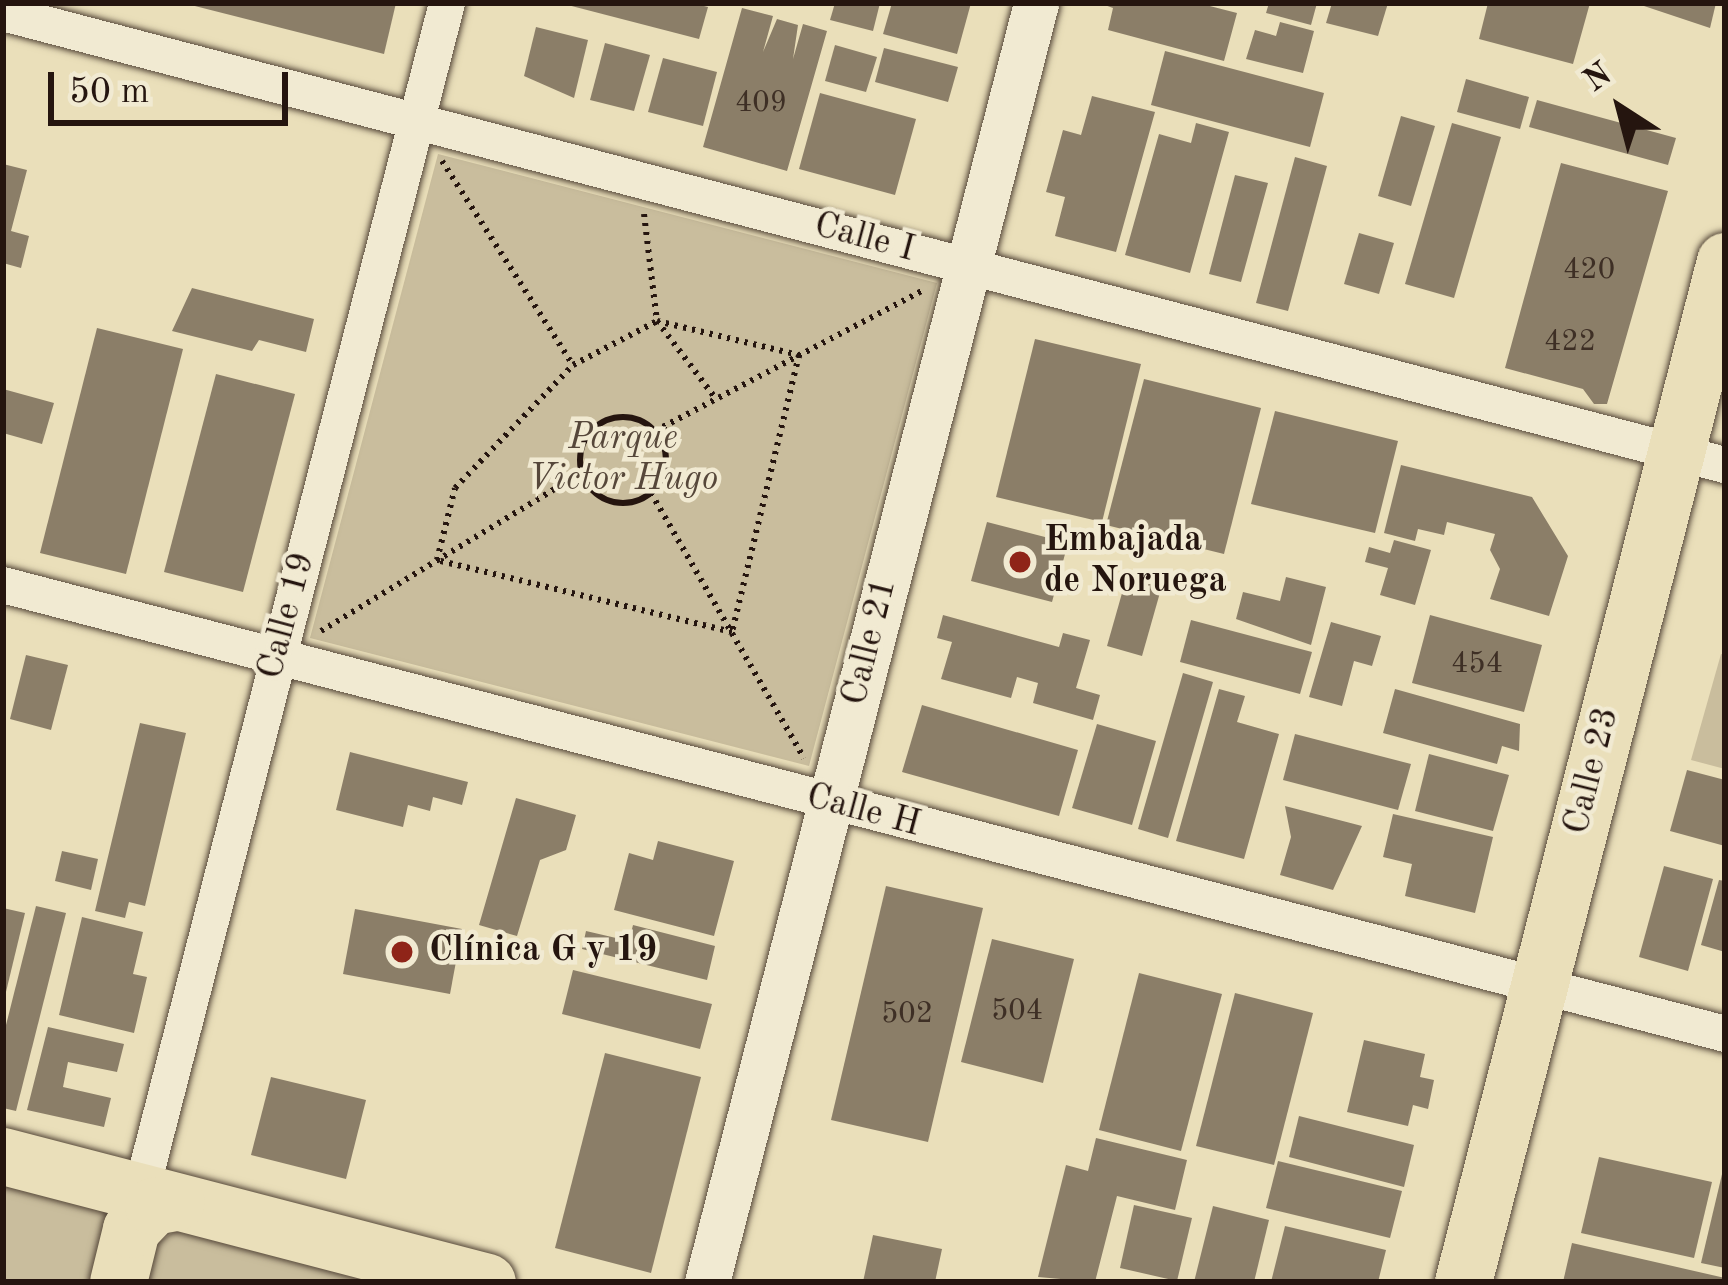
<!DOCTYPE html>
<meta charset="utf-8">
<style>
body{margin:0}
#map{position:relative;width:1728px;height:1285px;overflow:hidden;background:#eadfba;font-family:"Old Standard TT",serif}
div>[style]{position:absolute}
[style*='--x']{left:calc(var(--x)*1px);top:calc(var(--y)*1px);width:calc(var(--w)*1px);rotate:calc(var(--a)*1deg)}
.green>*{inset:0;background:#c9bd9d}
.building>*{inset:0;background:#8b7e68}
.path>*{height:6px;margin-top:-3px;transform-origin:0;background:repeating-linear-gradient(90deg,#25150f 0 3px,transparent 0 9px)}
.path>.ring{margin:-3px;padding:0;box-sizing:content-box;background:none;border:6px solid #25150f;border-radius:50%}
.roads{filter:drop-shadow(0 0 3px #56483a) drop-shadow(0 0 3px #56483a)}
.minor>*{height:36px;margin:-18px;padding:0 18px;transform-origin:18px;border-radius:18px;background:#f1ead2}
.tertiary>*{height:45px;margin:-22.5px;padding:0 22.5px;transform-origin:22.5px;border-radius:22.5px;background:#f1ead2}
.primary>*{height:57px;margin:-28.5px;padding:0 28.5px;transform-origin:28.5px;border-radius:28.5px;background:#eadfba}
.dots>*{width:33px;height:33px;translate:-50% -50%;box-sizing:border-box;border:6px solid #f1ead2;border-radius:50%}
span{translate:-50% -50%;white-space:nowrap;text-align:center;line-height:1.15;-webkit-text-stroke:9px #f1ead2;paint-order:stroke}
.number-label{font-size:30px;color:#3e2f25}
.number-label span{-webkit-text-stroke-width:0}
.street-label{font-size:36px;color:#25150f}
.park-label{font-size:36px;color:#56473a;font-style:italic}
.poi-label{font-size:36px;color:#25150f;font-weight:700}
.left{translate:0 -50%;text-align:left}
.frame{position:absolute;inset:0;border:6px solid #25150f;pointer-events:none}
.north{position:absolute;left:1560px;top:48px;width:120px;height:120px;-webkit-text-stroke:9px #f1ead2;paint-order:stroke;rotate:324deg;font-size:33px;font-weight:700;line-height:48px;text-align:center;color:#25150f}
.north::after{content:'';display:block;margin:auto;width:42px;height:54px;background:#25150f;clip-path:polygon(50% 0,100% 100%,50% 72%,0 100%)}
.scale{position:absolute;left:48px;top:72px;width:240px;height:54px;box-sizing:border-box;border:6px solid #25150f;border-top:0;padding-left:15px;font-size:36px;line-height:42px;white-space:nowrap;color:#25150f;-webkit-text-stroke:9px #f1ead2;paint-order:stroke}
</style>
<div id="map">
<div class="green">
<div style="clip-path:polygon(438px 154px,937px 283px,809px 766px,310px 638px)"></div>
<div style="clip-path:polygon(1721px 654px,1725px 655px,1725px 769px,1691px 760px)"></div>
<div style="clip-path:polygon(3px 1176px,126px 1208px,106px 1282px,3px 1282px)"></div>
<div style="clip-path:polygon(184px 1225px,403px 1282px,146px 1282px,155px 1245px)"></div>
</div>
<div class="building">
<div style="clip-path:polygon(183px 3px,396px 3px,384px 54px)"></div>
<div style="clip-path:polygon(560px 3px,692px 3px,708px 7px,699px 39px)"></div>
<div style="clip-path:polygon(835px 3px,880px 3px,873px 31px,830px 20px)"></div>
<div style="clip-path:polygon(892px 3px,971px 3px,957px 54px,883px 34px)"></div>
<div style="clip-path:polygon(1198px 3px,1237px 13px,1224px 61px,1108px 30px,1113px 8px,1102px 4px)"></div>
<div style="clip-path:polygon(1269px 3px,1317px 3px,1311px 25px,1266px 13px)"></div>
<div style="clip-path:polygon(1332px 3px,1388px 3px,1378px 36px,1326px 23px)"></div>
<div style="clip-path:polygon(1488px 3px,1590px 3px,1573px 64px,1479px 39px)"></div>
<div style="clip-path:polygon(1635px 3px,1716px 3px,1710px 28px)"></div>
<div style="clip-path:polygon(742px 8px,773px 16px,763px 52px,777px 19px,798px 25px,793px 59px,803px 24px,827px 31px,787px 171px,703px 147px)"></div>
<div style="clip-path:polygon(1280px 22px,1314px 31px,1303px 73px,1246px 59px,1255px 30px,1276px 36px)"></div>
<div style="clip-path:polygon(536px 27px,588px 40px,574px 98px,524px 76px)"></div>
<div style="clip-path:polygon(605px 43px,650px 55px,634px 111px,590px 100px)"></div>
<div style="clip-path:polygon(835px 45px,877px 57px,866px 92px,825px 81px)"></div>
<div style="clip-path:polygon(884px 48px,958px 67px,948px 102px,875px 82px)"></div>
<div style="clip-path:polygon(1165px 51px,1324px 93px,1310px 147px,1151px 105px)"></div>
<div style="clip-path:polygon(663px 58px,717px 72px,703px 126px,648px 112px)"></div>
<div style="clip-path:polygon(1466px 79px,1529px 97px,1520px 129px,1457px 112px)"></div>
<div style="clip-path:polygon(820px 93px,916px 119px,895px 195px,799px 169px)"></div>
<div style="clip-path:polygon(1092px 96px,1155px 112px,1116px 252px,1055px 236px,1065px 197px,1046px 192px,1063px 130px,1081px 135px)"></div>
<div style="clip-path:polygon(1537px 100px,1676px 138px,1668px 165px,1529px 127px)"></div>
<div style="clip-path:polygon(1401px 116px,1435px 126px,1411px 206px,1378px 196px)"></div>
<div style="clip-path:polygon(1196px 123px,1229px 132px,1190px 273px,1125px 255px,1159px 134px,1191px 143px)"></div>
<div style="clip-path:polygon(1452px 123px,1501px 137px,1454px 298px,1405px 284px)"></div>
<div style="clip-path:polygon(1295px 157px,1327px 166px,1288px 311px,1256px 303px)"></div>
<div style="clip-path:polygon(1561px 163px,1668px 191px,1607px 404px,1594px 404px,1583px 389px,1505px 368px)"></div>
<div style="clip-path:polygon(3px 164px,27px 170px,11px 231px,29px 236px,21px 268px,3px 263px)"></div>
<div style="clip-path:polygon(1235px 175px,1268px 183px,1241px 282px,1209px 274px)"></div>
<div style="clip-path:polygon(1359px 233px,1394px 243px,1379px 294px,1344px 284px)"></div>
<div style="clip-path:polygon(192px 288px,314px 319px,306px 352px,259px 340px,252px 351px,172px 331px)"></div>
<div style="clip-path:polygon(97px 328px,183px 349px,126px 574px,40px 553px)"></div>
<div style="clip-path:polygon(1035px 339px,1141px 364px,1102px 522px,996px 497px)"></div>
<div style="clip-path:polygon(216px 374px,295px 394px,243px 592px,164px 572px)"></div>
<div style="clip-path:polygon(1144px 379px,1261px 408px,1224px 554px,1106px 525px)"></div>
<div style="clip-path:polygon(3px 389px,54px 403px,42px 444px,3px 433px)"></div>
<div style="clip-path:polygon(1275px 411px,1398px 441px,1375px 533px,1251px 504px)"></div>
<div style="clip-path:polygon(1401px 465px,1532px 497px,1568px 556px,1549px 616px,1490px 599px,1500px 569px,1490px 550px,1495px 534px,1447px 522px,1444px 535px,1418px 529px,1415px 541px,1384px 533px)"></div>
<div style="clip-path:polygon(987px 522px,1068px 543px,1052px 602px,971px 581px)"></div>
<div style="clip-path:polygon(1394px 540px,1431px 550px,1415px 605px,1380px 595px,1388px 568px,1365px 562px,1369px 547px,1390px 553px)"></div>
<div style="clip-path:polygon(1128px 572px,1163px 582px,1142px 656px,1107px 646px)"></div>
<div style="clip-path:polygon(1286px 577px,1326px 587px,1311px 645px,1236px 619px,1243px 592px,1280px 601px)"></div>
<div style="clip-path:polygon(943px 615px,1059px 647px,1063px 633px,1090px 640px,1076px 688px,1100px 695px,1093px 720px,1033px 703px,1038px 683px,1017px 677px,1011px 698px,941px 679px,952px 642px,937px 638px)"></div>
<div style="clip-path:polygon(1430px 615px,1542px 645px,1524px 712px,1412px 683px)"></div>
<div style="clip-path:polygon(1191px 620px,1312px 652px,1300px 694px,1180px 662px)"></div>
<div style="clip-path:polygon(1331px 622px,1381px 636px,1372px 666px,1354px 661px,1342px 706px,1309px 697px)"></div>
<div style="clip-path:polygon(26px 655px,68px 665px,51px 730px,10px 719px)"></div>
<div style="clip-path:polygon(1183px 673px,1213px 682px,1168px 838px,1138px 829px)"></div>
<div style="clip-path:polygon(1219px 689px,1245px 696px,1237px 722px,1279px 734px,1244px 859px,1176px 841px)"></div>
<div style="clip-path:polygon(1395px 689px,1520px 724px,1519px 751px,1502px 746px,1497px 764px,1383px 733px)"></div>
<div style="clip-path:polygon(922px 705px,1078px 750px,1059px 816px,902px 772px)"></div>
<div style="clip-path:polygon(140px 723px,186px 733px,145px 906px,129px 902px,125px 918px,95px 911px)"></div>
<div style="clip-path:polygon(1097px 724px,1156px 741px,1132px 825px,1072px 808px)"></div>
<div style="clip-path:polygon(1295px 734px,1411px 764px,1398px 810px,1283px 780px)"></div>
<div style="clip-path:polygon(350px 752px,468px 782px,462px 805px,433px 797px,430px 811px,408px 805px,403px 827px,336px 810px)"></div>
<div style="clip-path:polygon(1429px 754px,1509px 775px,1493px 831px,1415px 811px)"></div>
<div style="clip-path:polygon(1687px 770px,1725px 780px,1725px 846px,1670px 831px)"></div>
<div style="clip-path:polygon(516px 798px,576px 815px,566px 850px,540px 860px,517px 936px,479px 925px)"></div>
<div style="clip-path:polygon(1285px 806px,1362px 826px,1333px 890px,1280px 875px,1291px 837px)"></div>
<div style="clip-path:polygon(1393px 814px,1493px 837px,1475px 913px,1405px 896px,1412px 864px,1383px 857px)"></div>
<div style="clip-path:polygon(658px 841px,734px 861px,714px 936px,614px 910px,629px 853px,653px 860px)"></div>
<div style="clip-path:polygon(62px 851px,98px 859px,91px 890px,55px 881px)"></div>
<div style="clip-path:polygon(1664px 866px,1713px 879px,1688px 971px,1639px 957px)"></div>
<div style="clip-path:polygon(1719px 880px,1725px 881px,1725px 952px,1701px 945px)"></div>
<div style="clip-path:polygon(886px 886px,983px 908px,928px 1142px,831px 1120px)"></div>
<div style="clip-path:polygon(36px 906px,66px 913px,16px 1111px,3px 1108px,3px 1037px)"></div>
<div style="clip-path:polygon(3px 908px,25px 913px,5px 996px,3px 996px)"></div>
<div style="clip-path:polygon(355px 909px,462px 929px,450px 994px,343px 974px)"></div>
<div style="clip-path:polygon(82px 917px,143px 932px,133px 974px,147px 977px,134px 1033px,59px 1015px)"></div>
<div style="clip-path:polygon(633px 925px,715px 946px,707px 980px,582px 949px,586px 931px,629px 941px)"></div>
<div style="clip-path:polygon(992px 939px,1074px 959px,1043px 1083px,961px 1062px)"></div>
<div style="clip-path:polygon(573px 970px,712px 1004px,700px 1049px,562px 1014px)"></div>
<div style="clip-path:polygon(1139px 973px,1222px 994px,1181px 1151px,1099px 1130px)"></div>
<div style="clip-path:polygon(1235px 993px,1313px 1013px,1274px 1165px,1196px 1146px)"></div>
<div style="clip-path:polygon(48px 1027px,124px 1044px,117px 1072px,68px 1062px,63px 1087px,111px 1098px,104px 1127px,27px 1110px)"></div>
<div style="clip-path:polygon(1364px 1040px,1425px 1054px,1420px 1077px,1434px 1080px,1428px 1109px,1413px 1105px,1408px 1126px,1347px 1112px)"></div>
<div style="clip-path:polygon(605px 1053px,701px 1077px,651px 1273px,555px 1248px)"></div>
<div style="clip-path:polygon(271px 1077px,366px 1100px,346px 1179px,251px 1155px)"></div>
<div style="clip-path:polygon(1299px 1116px,1414px 1145px,1404px 1187px,1289px 1157px)"></div>
<div style="clip-path:polygon(1096px 1138px,1187px 1160px,1175px 1210px,1117px 1196px,1095px 1282px,1038px 1277px,1066px 1165px,1088px 1171px)"></div>
<div style="clip-path:polygon(1599px 1157px,1712px 1182px,1694px 1258px,1581px 1233px)"></div>
<div style="clip-path:polygon(1278px 1161px,1402px 1191px,1390px 1238px,1266px 1208px)"></div>
<div style="clip-path:polygon(1723px 1170px,1725px 1171px,1725px 1268px,1701px 1263px)"></div>
<div style="clip-path:polygon(1134px 1205px,1192px 1218px,1177px 1281px,1120px 1268px)"></div>
<div style="clip-path:polygon(1213px 1206px,1269px 1220px,1254px 1282px,1194px 1282px)"></div>
<div style="clip-path:polygon(1285px 1226px,1386px 1250px,1378px 1282px,1271px 1282px)"></div>
<div style="clip-path:polygon(873px 1235px,942px 1249px,935px 1282px,863px 1282px)"></div>
<div style="clip-path:polygon(1572px 1243px,1725px 1278px,1725px 1282px,1563px 1282px)"></div>
</div>
<div class="path">
<div style="--x:442;--y:161;--w:242;--a:57.3"></div>
<div style="--x:644;--y:214;--w:108;--a:83.1"></div>
<div style="--x:657;--y:321;--w:98;--a:52.9"></div>
<div style="--x:657;--y:321;--w:146;--a:13.5"></div>
<div style="--x:799;--y:355;--w:285;--a:103.6"></div>
<div style="--x:732;--y:632;--w:304;--a:-166.3"></div>
<div style="--x:437;--y:560;--w:74;--a:-76"></div>
<div style="--x:455;--y:488;--w:170;--a:-46.2"></div>
<div style="--x:573;--y:365;--w:95;--a:-27.6"></div>
<div class="ring" style="left:580px;top:417px;width:80px;height:80px"></div>
<div style="--x:655;--y:431;--w:303;--a:-27.7"></div>
<div style="--x:651;--y:493;--w:306;--a:60"></div>
<div style="--x:321;--y:631;--w:304;--a:-31.3"></div>
</div>
<div class="roads">
<div class="minor">
<div style="--x:3;--y:13;--w:1780;--a:14.71"></div>
<div style="--x:3;--y:585;--w:1780;--a:14.61"></div>
<div style="--x:137;--y:1208;--w:1244;--a:-75.57"></div>
</div>
<div class="tertiary">
<div style="--x:707;--y:1282;--w:1321;--a:-75.57"></div>
</div>
<div class="primary">
<div style="--x:3;--y:1156;--w:500;--a:14.59"></div>
<div style="--x:118;--y:1282;--w:55;--a:-76.2"></div>
<div style="--x:131;--y:1229;--w:32;--a:-46"></div>
<div style="--x:153;--y:1206;--w:23;--a:-10"></div>
<div style="--x:1463;--y:1282;--w:1054;--a:-75.61"></div>
</div>
</div>
<div class="dots">
<div style="left:1020px;top:562px;background:#8f2418"></div>
<div style="left:402px;top:952px;background:#8f2418"></div>
</div>
<div class="number-label">
<span style="left:761px;top:103px">409</span>
<span style="left:1589px;top:270px">420</span>
<span style="left:1570px;top:342px">422</span>
<span style="left:1477px;top:664px">454</span>
<span style="left:1017px;top:1011px">504</span>
<span style="left:907px;top:1014px">502</span>
</div>
<div class="street-label">
<span style="left:864px;top:239px;rotate:15deg">Calle I</span>
<span style="left:288px;top:616px;rotate:-75deg">Calle 19</span>
<span style="left:871px;top:642px;rotate:-76deg">Calle 21</span>
<span style="left:1593px;top:771px;rotate:-76deg">Calle 23</span>
<span style="left:863px;top:812px;rotate:15deg">Calle H</span>
</div>
<div class="park-label">
<span style="left:623px;top:460px">Parque<br>Victor Hugo</span>
</div>
<div class="poi-label">
<span class="left" style="left:1044px;top:562px">Embajada<br>de Noruega</span>
<span class="left" style="left:429px;top:952px">Clínica G y 19</span>
</div>
<div class="frame"></div>
<div class="north">N</div>
<div class="scale">50 m</div>
</div>
